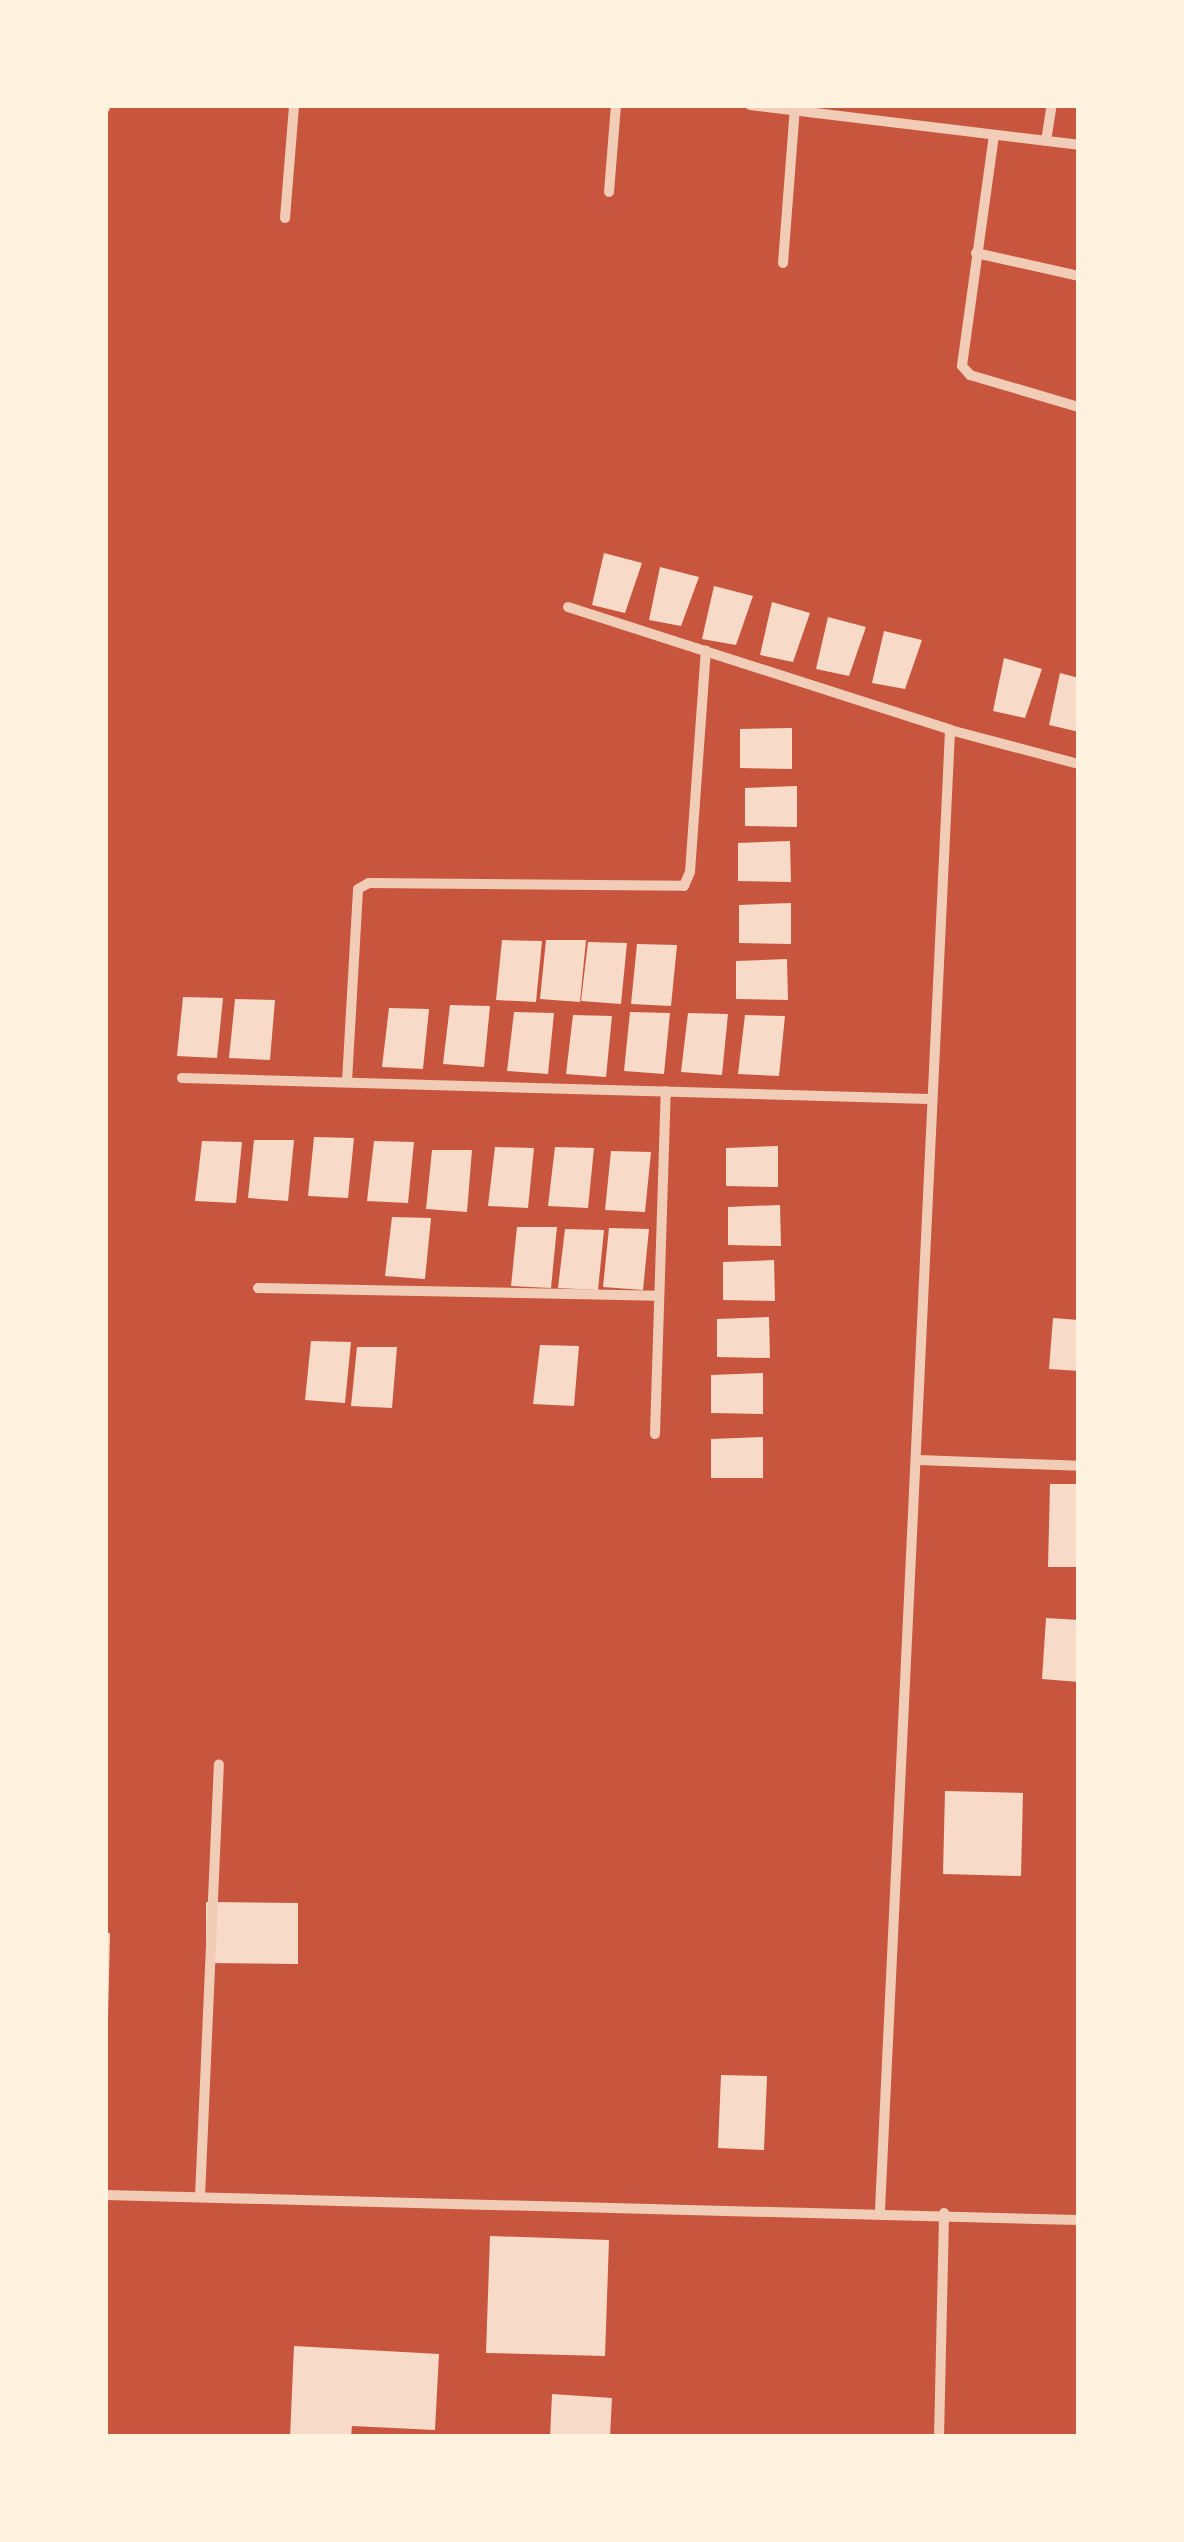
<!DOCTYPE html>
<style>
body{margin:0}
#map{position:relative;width:1184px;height:2542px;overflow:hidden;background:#c8553d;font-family:Cabin,sans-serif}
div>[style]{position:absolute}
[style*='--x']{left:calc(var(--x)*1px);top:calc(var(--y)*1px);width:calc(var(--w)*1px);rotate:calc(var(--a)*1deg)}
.building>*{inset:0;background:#f7dbc8}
.minor>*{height:10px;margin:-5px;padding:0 5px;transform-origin:5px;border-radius:5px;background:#f1ccb7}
span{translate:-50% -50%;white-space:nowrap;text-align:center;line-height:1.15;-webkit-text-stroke:9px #fff3e0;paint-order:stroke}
.frame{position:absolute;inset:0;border:108px solid #fff3e0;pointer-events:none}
</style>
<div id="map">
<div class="building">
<div style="clip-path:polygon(604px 553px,642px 563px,625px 613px,592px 605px)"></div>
<div style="clip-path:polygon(660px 567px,699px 577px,681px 626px,649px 620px)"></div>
<div style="clip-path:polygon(714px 586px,753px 596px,736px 645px,702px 639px)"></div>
<div style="clip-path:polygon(772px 602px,810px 613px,793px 662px,760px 655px)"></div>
<div style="clip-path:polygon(828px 617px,866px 627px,849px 676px,816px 669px)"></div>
<div style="clip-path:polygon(884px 631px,922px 640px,905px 689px,872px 683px)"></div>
<div style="clip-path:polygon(1004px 658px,1042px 669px,1025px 718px,993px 711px)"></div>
<div style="clip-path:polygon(1060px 673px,1079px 678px,1079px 732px,1049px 725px)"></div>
<div style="clip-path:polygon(792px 728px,792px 769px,740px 768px,740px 729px)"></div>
<div style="clip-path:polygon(797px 786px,797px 827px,745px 826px,745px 788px)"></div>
<div style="clip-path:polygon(790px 841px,791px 882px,738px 881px,738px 843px)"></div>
<div style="clip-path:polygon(791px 903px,791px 944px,739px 943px,739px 905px)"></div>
<div style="clip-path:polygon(502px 940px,542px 941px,536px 1002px,496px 1000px)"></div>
<div style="clip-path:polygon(546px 940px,586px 940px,580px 1002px,540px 999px)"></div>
<div style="clip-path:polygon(588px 942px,627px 943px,621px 1004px,581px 1001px)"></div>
<div style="clip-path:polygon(637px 944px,677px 945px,671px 1006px,631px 1004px)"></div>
<div style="clip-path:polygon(787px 959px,788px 1000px,736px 999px,736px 961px)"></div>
<div style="clip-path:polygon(183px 997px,223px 998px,217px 1058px,177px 1056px)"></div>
<div style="clip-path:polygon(235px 999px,275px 1000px,270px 1060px,229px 1058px)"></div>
<div style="clip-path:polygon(450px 1005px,490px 1006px,484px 1067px,443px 1064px)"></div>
<div style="clip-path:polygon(389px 1008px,429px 1009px,423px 1069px,382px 1067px)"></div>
<div style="clip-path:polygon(514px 1012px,554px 1013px,548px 1074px,507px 1071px)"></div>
<div style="clip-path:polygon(630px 1012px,670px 1013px,664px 1074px,624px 1071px)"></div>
<div style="clip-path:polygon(688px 1013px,728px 1014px,722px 1075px,681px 1072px)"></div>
<div style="clip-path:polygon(573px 1015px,612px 1016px,606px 1077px,566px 1074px)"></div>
<div style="clip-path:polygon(745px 1015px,785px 1016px,779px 1076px,738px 1074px)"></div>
<div style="clip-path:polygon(314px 1137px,354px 1138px,348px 1198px,308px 1196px)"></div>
<div style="clip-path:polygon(254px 1140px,294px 1140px,288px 1201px,248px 1198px)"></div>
<div style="clip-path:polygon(202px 1141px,242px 1142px,236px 1203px,195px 1201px)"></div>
<div style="clip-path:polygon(374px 1141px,414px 1142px,408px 1203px,367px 1201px)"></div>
<div style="clip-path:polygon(778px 1146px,778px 1187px,726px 1186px,726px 1148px)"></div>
<div style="clip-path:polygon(495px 1147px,534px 1148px,528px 1208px,488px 1206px)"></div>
<div style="clip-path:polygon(555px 1147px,594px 1148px,588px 1208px,548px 1206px)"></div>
<div style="clip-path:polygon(432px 1150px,472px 1150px,467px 1212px,426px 1209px)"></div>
<div style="clip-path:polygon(611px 1151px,651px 1152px,645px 1212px,605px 1210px)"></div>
<div style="clip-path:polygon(780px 1205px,781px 1246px,728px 1245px,728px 1207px)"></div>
<div style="clip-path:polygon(392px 1217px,431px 1218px,425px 1279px,385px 1276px)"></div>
<div style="clip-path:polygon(517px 1227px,557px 1227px,551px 1288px,511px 1286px)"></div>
<div style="clip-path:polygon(609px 1228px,649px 1229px,643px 1290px,603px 1287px)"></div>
<div style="clip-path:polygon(565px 1229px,604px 1230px,598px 1290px,558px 1288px)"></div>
<div style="clip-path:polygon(774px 1260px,775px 1301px,723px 1300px,723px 1262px)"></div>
<div style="clip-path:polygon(769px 1317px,770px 1358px,717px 1357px,717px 1319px)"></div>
<div style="clip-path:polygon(1053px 1318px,1079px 1320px,1079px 1371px,1049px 1369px)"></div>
<div style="clip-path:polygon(311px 1341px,351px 1342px,345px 1403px,305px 1400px)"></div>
<div style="clip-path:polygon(540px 1345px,579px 1346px,574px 1406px,533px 1404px)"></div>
<div style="clip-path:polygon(357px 1347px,397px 1347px,392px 1408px,351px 1406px)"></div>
<div style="clip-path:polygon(763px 1373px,763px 1414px,711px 1413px,711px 1375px)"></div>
<div style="clip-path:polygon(763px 1437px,763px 1478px,711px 1478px,711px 1439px)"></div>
<div style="clip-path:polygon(1050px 1484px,1079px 1484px,1079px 1567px,1048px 1567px)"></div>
<div style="clip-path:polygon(1046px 1618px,1079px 1620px,1079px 1682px,1042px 1679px)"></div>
<div style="clip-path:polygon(945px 1791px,1023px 1793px,1021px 1876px,943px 1874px)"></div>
<div style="clip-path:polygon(206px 1902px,298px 1903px,298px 1964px,206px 1963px)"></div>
<div style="clip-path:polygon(105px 1933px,110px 1933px,108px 2019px,105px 2019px)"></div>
<div style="clip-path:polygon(721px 2075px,767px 2076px,764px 2150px,718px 2148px)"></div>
<div style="clip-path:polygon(490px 2236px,609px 2240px,605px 2356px,486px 2353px)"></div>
<div style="clip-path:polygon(294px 2346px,439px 2354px,435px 2430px,352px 2426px,351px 2437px,290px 2437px)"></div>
<div style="clip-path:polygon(552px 2394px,612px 2398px,610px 2437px,550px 2437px)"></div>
</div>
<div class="minor">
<div style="--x:750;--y:105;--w:331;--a:6.9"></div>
<div style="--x:105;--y:108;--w:3;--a:-90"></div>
<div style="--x:994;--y:135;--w:233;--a:97.9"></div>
<div style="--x:962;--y:366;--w:12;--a:48"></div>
<div style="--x:970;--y:375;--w:114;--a:16.4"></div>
<div style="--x:1046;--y:141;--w:36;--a:-81"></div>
<div style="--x:609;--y:192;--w:87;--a:-85.4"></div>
<div style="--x:285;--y:218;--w:113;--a:-85.4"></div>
<div style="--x:976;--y:253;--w:106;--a:12.6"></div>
<div style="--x:783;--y:263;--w:157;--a:-85.6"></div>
<div style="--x:568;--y:607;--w:401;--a:17.8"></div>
<div style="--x:950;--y:730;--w:133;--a:14.8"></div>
<div style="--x:182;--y:1078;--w:747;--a:1.61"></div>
<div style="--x:347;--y:1081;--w:192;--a:-86.7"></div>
<div style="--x:358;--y:889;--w:13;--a:-29"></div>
<div style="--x:369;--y:883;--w:315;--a:0.5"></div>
<div style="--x:684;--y:886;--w:15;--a:-67"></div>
<div style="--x:690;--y:872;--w:222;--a:-85.9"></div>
<div style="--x:258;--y:1288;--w:399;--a:1.1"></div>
<div style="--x:655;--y:1434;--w:343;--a:-88.2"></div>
<div style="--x:919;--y:1460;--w:160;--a:2.1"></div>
<div style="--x:105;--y:2195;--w:974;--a:1.47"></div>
<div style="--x:200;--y:2197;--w:433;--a:-87.5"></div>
<div style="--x:880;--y:2210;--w:1482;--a:-87.29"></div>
<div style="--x:939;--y:2437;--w:224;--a:-88.7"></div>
</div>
<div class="frame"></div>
</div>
